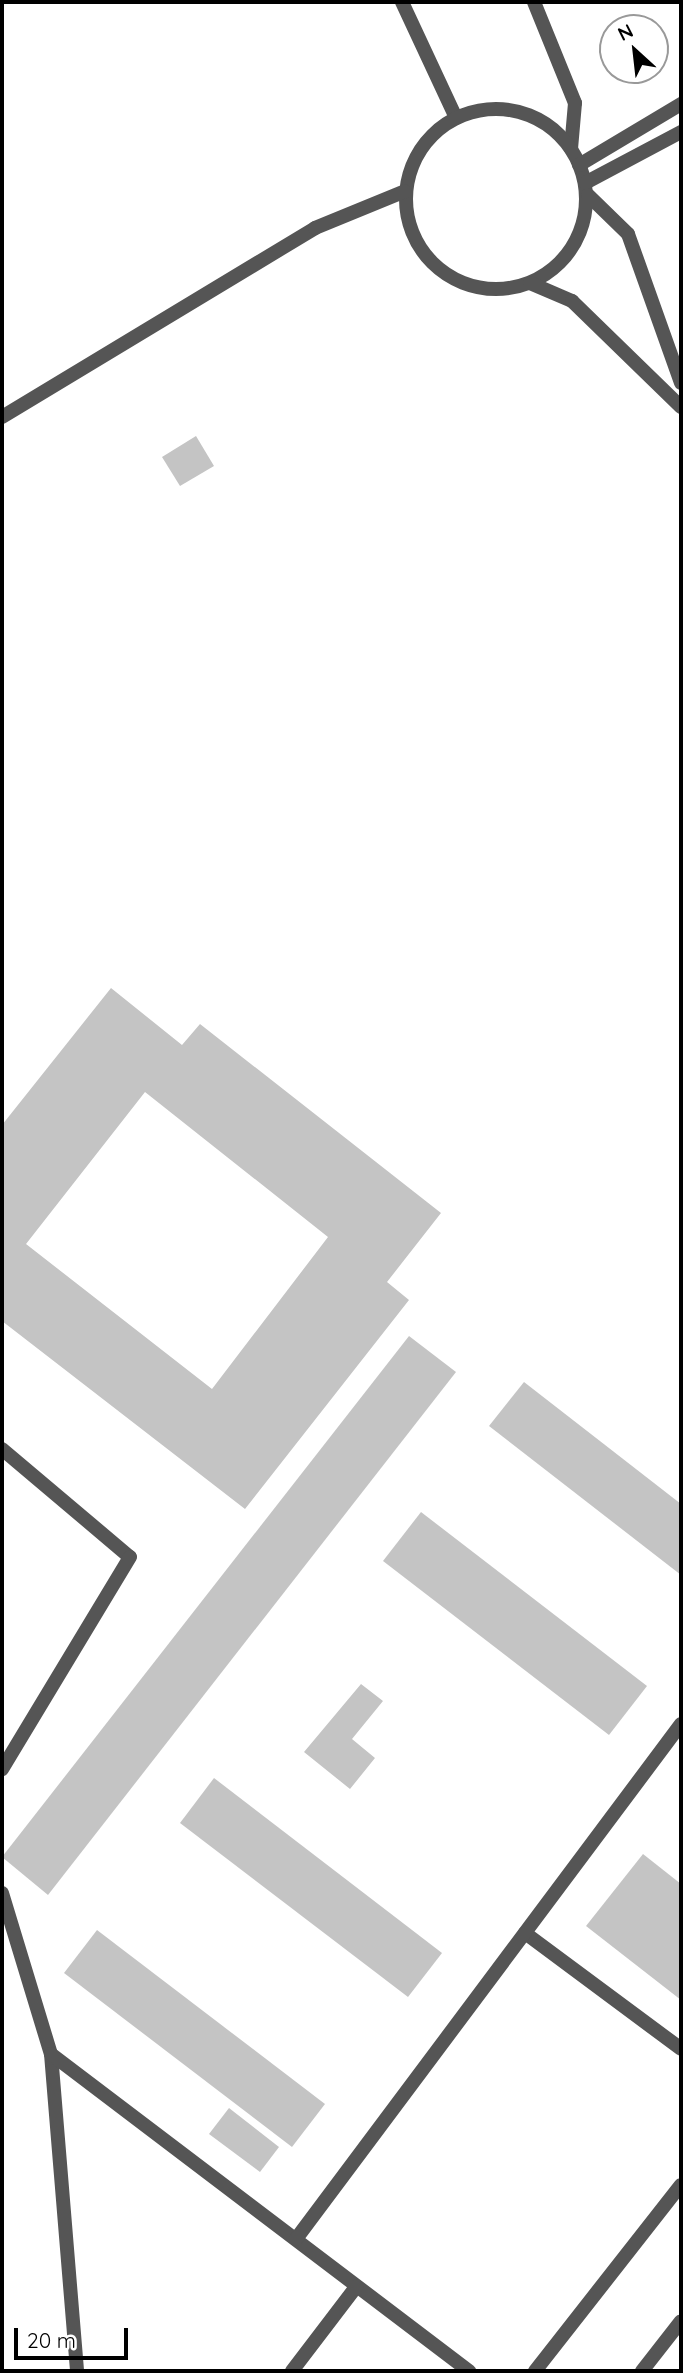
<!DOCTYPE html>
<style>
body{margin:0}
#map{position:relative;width:683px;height:2373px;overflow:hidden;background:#fff;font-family:Quicksand,sans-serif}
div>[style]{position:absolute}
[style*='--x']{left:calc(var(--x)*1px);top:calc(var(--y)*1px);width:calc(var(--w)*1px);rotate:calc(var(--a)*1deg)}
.building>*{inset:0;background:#c4c4c4}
.service>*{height:14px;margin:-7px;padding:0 7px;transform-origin:7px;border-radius:7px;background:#555}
.service>.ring{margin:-7px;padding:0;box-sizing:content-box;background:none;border:14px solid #555;border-radius:50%}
span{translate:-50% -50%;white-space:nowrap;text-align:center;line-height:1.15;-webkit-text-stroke:5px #fff;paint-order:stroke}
.frame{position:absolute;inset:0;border:4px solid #000;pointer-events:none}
.north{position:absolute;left:599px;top:14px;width:70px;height:70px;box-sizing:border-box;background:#fff;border:2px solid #999;border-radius:50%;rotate:333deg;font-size:19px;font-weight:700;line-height:28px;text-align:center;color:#000}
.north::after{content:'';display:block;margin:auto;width:24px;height:32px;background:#000;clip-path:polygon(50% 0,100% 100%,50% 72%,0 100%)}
.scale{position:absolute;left:14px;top:2328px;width:114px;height:32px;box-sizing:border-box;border:4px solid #000;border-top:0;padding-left:9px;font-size:21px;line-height:24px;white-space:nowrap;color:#000;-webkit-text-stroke:5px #fff;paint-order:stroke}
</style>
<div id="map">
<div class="building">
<div style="clip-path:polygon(196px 436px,214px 466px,180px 486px,162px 457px)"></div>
<div style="clip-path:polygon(evenodd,111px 988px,182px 1045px,200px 1024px,441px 1213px,387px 1282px,409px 1300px,245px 1509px,2px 1321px,2px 1125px,111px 988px,145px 1092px,328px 1237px,212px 1389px,26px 1244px,145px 1092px)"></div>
<div style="clip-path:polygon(409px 1336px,456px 1372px,48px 1895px,2px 1857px)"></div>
<div style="clip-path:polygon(524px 1382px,681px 1504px,681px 1575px,489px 1426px)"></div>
<div style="clip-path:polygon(421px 1512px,647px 1686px,609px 1735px,383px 1561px)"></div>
<div style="clip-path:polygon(361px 1684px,383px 1701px,352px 1739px,375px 1758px,350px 1789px,304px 1752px)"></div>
<div style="clip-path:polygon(214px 1778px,442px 1953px,408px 1997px,180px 1823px)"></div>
<div style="clip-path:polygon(643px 1854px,681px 1884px,681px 2000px,586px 1926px)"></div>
<div style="clip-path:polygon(97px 1930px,325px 2104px,292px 2147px,64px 1973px)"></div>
<div style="clip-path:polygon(229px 2108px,279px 2147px,260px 2172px,209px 2134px)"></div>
</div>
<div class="service">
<div style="--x:402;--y:2;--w:128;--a:65"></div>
<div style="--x:534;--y:2;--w:109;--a:67.9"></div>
<div style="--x:575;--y:103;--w:46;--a:95"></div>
<div class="ring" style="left:406px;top:109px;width:166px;height:166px"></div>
<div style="--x:579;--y:165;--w:119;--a:-30.9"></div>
<div style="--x:585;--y:183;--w:109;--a:-28"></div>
<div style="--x:588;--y:195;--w:56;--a:44.3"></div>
<div style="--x:628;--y:234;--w:158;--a:70.4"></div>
<div style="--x:530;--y:283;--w:46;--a:23.2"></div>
<div style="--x:572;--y:301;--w:152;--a:44.2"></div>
<div style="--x:2;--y:417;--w:366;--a:-31.1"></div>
<div style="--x:315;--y:228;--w:97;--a:-22.3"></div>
<div style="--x:2;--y:1449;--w:167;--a:40.2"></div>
<div style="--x:130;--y:1557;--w:248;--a:121.1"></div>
<div style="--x:2;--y:1893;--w:168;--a:73.1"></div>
<div style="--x:51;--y:2054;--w:318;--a:85.3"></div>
<div style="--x:525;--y:1933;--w:194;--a:36.6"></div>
<div style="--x:51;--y:2054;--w:525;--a:37.18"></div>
<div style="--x:296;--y:2239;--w:643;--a:-53.22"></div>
<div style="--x:292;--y:2371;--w:106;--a:-52.7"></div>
<div style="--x:535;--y:2371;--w:236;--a:-51.9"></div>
<div style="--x:642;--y:2371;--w:63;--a:-52"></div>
</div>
<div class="frame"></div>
<div class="north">N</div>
<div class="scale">20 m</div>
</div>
